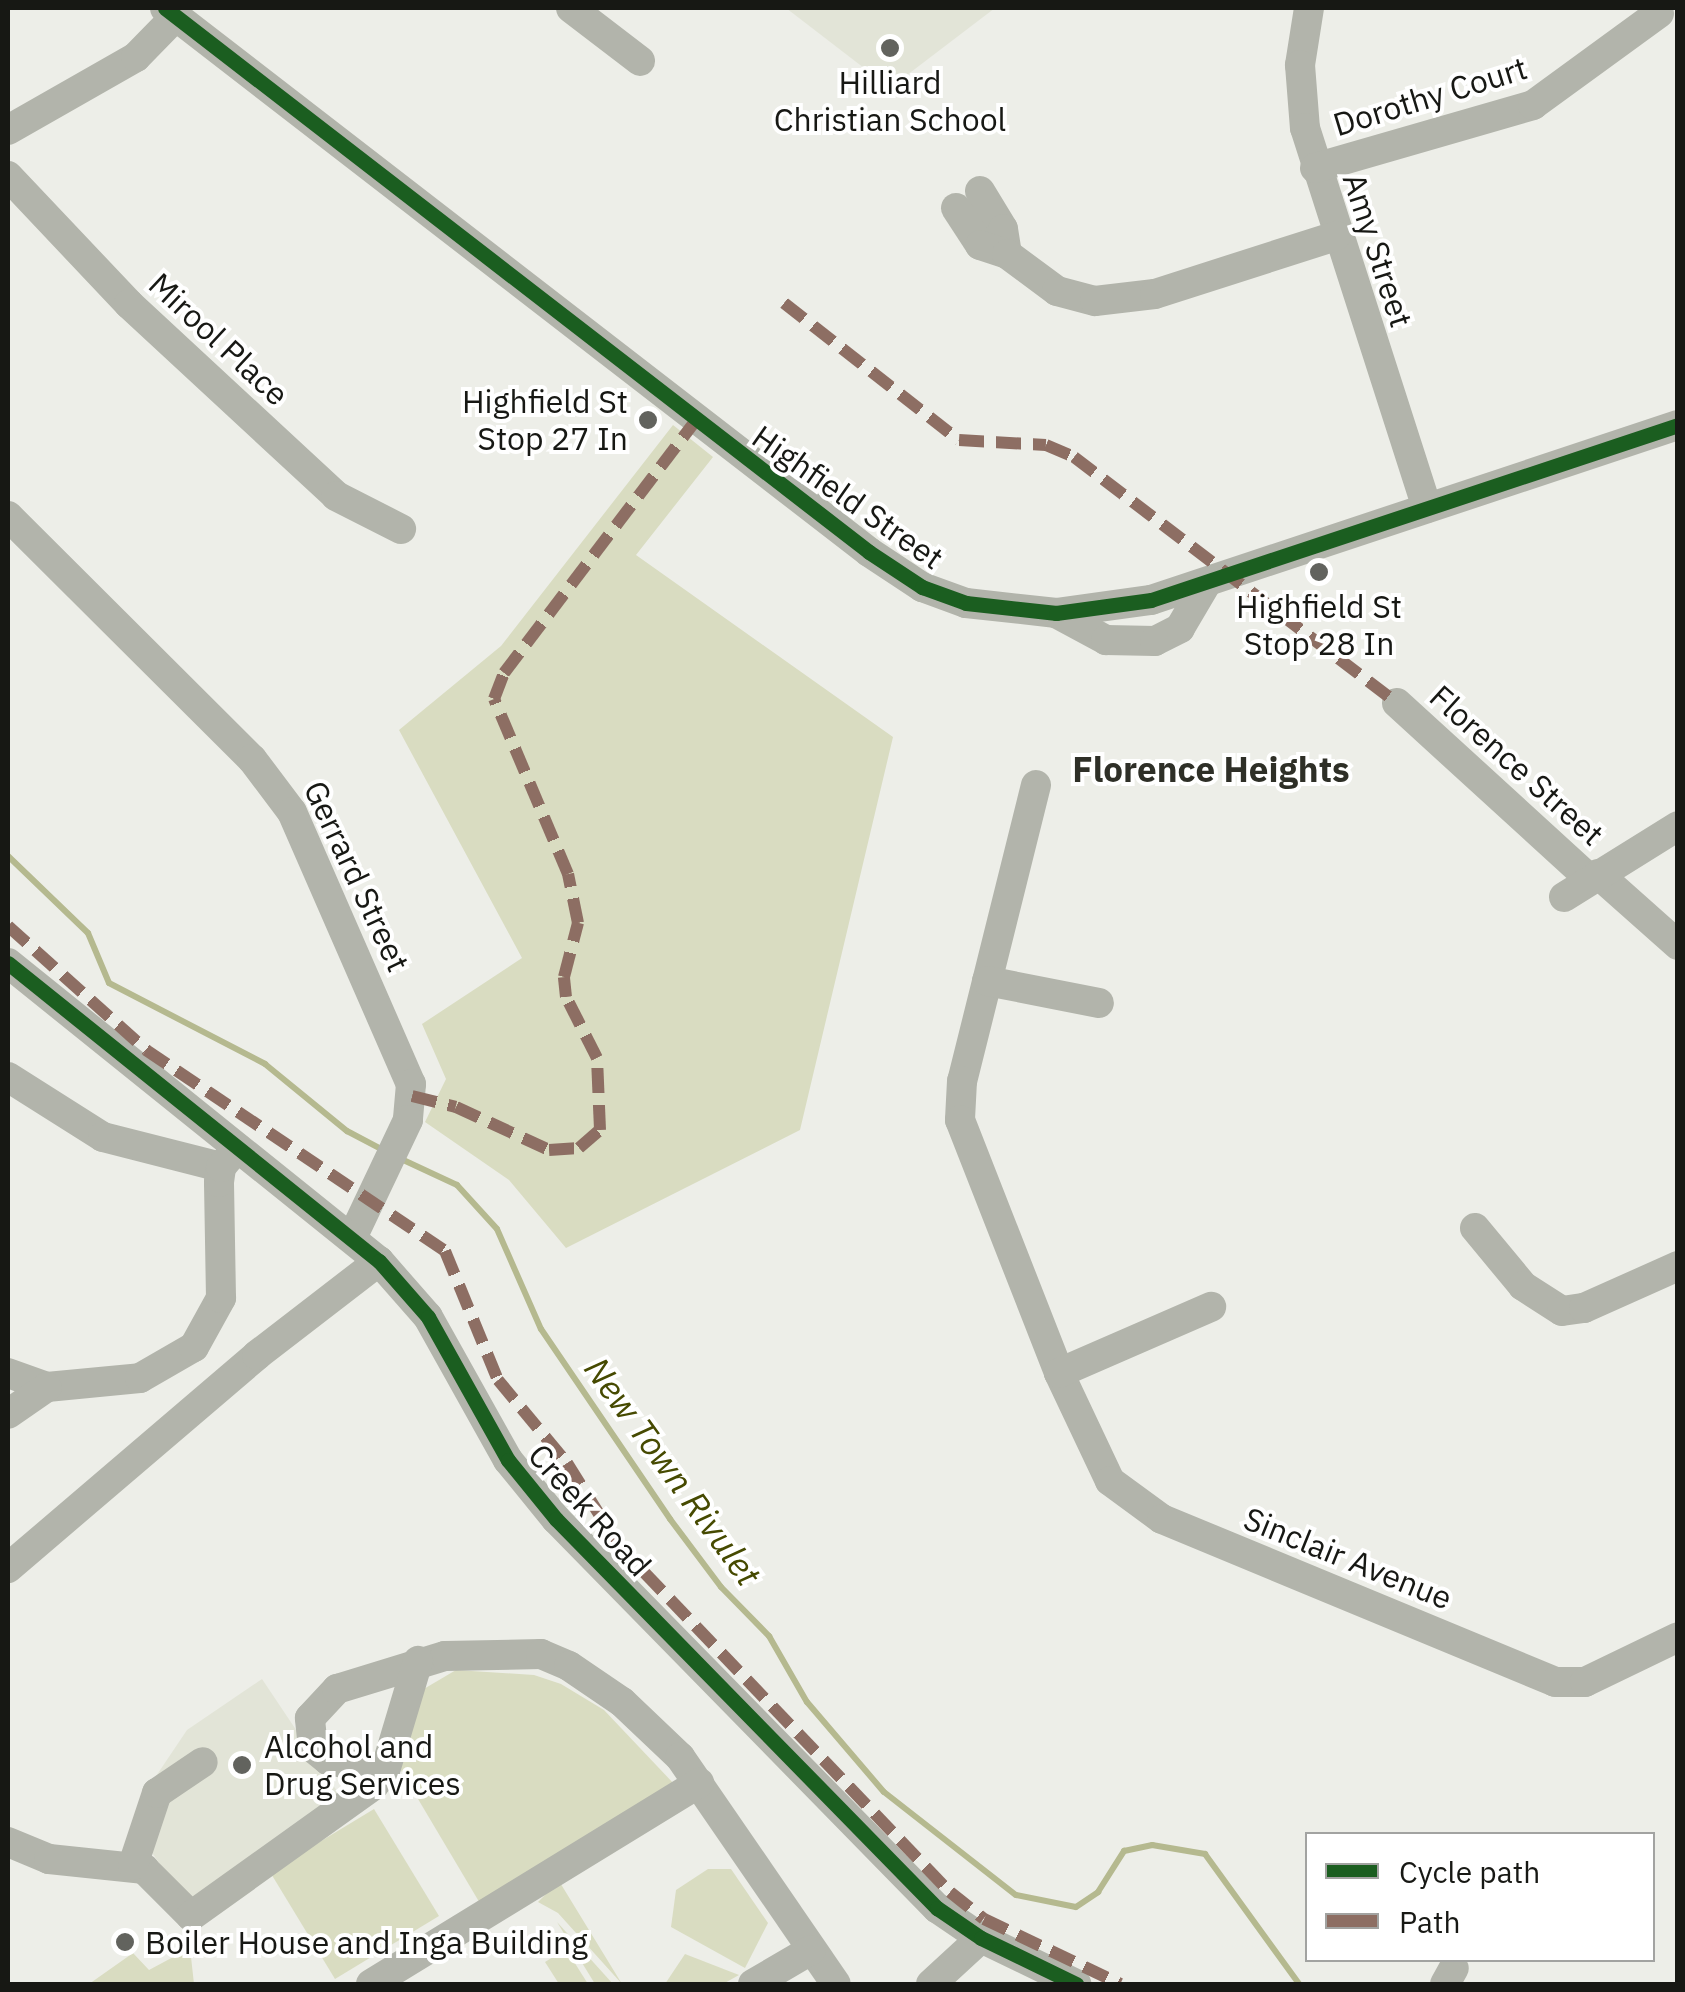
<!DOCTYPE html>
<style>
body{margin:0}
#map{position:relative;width:1685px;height:1992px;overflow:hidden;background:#edeee8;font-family:"IBM Plex Sans",sans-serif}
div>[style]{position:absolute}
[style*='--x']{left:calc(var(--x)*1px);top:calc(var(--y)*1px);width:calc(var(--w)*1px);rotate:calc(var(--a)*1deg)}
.built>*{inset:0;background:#e2e4d7}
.green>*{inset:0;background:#d9dcc1}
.stream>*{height:6px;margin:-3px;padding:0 3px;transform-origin:3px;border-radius:3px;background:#b5b98f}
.minor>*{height:30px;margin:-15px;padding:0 15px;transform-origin:15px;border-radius:15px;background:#b2b4ab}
.quiet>*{height:12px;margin-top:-6px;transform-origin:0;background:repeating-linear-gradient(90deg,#8d6e63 0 25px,transparent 0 37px)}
.cycleway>*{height:15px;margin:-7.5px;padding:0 7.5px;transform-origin:7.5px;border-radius:7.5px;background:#1b5e20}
.dots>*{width:28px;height:28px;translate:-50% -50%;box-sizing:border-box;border:5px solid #fff;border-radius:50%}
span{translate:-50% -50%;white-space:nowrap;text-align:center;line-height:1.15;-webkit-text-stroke:8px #fff;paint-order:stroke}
.poi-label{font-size:32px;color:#171814}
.right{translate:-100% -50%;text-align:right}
.left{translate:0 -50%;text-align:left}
.street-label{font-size:32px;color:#171814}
.neighbourhood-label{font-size:35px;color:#2e2f27;font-weight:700}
.water-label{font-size:35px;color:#464a01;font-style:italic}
.frame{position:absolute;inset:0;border:10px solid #171814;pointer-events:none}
.legend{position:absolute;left:1305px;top:1832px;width:350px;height:130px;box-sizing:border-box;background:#fff;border:2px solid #a2a3a1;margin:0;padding:12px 18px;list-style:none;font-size:30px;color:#171814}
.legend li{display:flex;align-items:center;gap:20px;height:50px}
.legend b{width:50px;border:2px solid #a2a3a1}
</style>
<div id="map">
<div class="built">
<div style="clip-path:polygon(786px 8px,995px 8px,890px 88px)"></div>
<div style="clip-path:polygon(262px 1679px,345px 1803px,189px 1908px,135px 1827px,140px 1800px,187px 1730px)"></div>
</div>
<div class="green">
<div style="clip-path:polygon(673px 425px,713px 457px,636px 555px,893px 737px,800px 1130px,566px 1248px,509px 1180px,425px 1122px,446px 1079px,422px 1024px,522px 958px,399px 730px,501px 646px)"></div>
<div style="clip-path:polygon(456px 1670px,534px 1675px,561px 1684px,604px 1710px,675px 1785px,481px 1905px,399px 1767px,417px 1693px)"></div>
<div style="clip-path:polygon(374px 1809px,439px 1916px,335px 1979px,270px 1872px)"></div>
<div style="clip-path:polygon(708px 1869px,731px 1869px,768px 1923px,745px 1968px,671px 1927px,676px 1890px)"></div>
<div style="clip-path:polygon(559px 1881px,622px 1984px,558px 1913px,538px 1902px)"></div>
<div style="clip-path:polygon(557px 1922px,613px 1984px,595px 1984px)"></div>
<div style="clip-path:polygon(190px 1948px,194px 1984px,89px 1984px,133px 1953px,149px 1970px)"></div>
<div style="clip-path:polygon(566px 1949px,588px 1984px,559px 1984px,545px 1962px)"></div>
<div style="clip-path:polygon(685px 1954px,739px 1975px,723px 1984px,665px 1984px)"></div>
</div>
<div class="stream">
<div style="--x:8;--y:856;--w:111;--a:43.9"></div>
<div style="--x:88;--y:933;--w:54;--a:67.2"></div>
<div style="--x:109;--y:983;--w:176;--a:27.4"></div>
<div style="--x:265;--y:1064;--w:106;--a:39.3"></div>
<div style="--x:347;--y:1131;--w:41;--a:27.8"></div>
<div style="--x:399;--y:1158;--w:64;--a:25"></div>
<div style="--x:457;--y:1185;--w:59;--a:47.7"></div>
<div style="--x:497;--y:1229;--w:109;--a:66.3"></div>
<div style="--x:541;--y:1329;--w:230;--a:55.8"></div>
<div style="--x:670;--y:1519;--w:85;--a:53.1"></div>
<div style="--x:721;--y:1587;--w:69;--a:45.6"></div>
<div style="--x:769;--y:1636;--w:76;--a:60.1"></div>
<div style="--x:807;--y:1702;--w:118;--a:49.5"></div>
<div style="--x:884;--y:1792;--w:167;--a:38"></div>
<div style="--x:1016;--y:1895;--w:61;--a:11.3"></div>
<div style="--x:1076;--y:1907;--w:27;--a:-34"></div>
<div style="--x:1098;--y:1892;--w:49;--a:-57.6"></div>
<div style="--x:1124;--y:1851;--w:29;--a:-12"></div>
<div style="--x:1152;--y:1845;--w:54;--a:9.6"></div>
<div style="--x:1205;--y:1854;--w:160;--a:54.1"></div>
</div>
<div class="minor">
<div style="--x:165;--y:8;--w:890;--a:37.69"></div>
<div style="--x:869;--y:552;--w:64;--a:33.4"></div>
<div style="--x:922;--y:587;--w:47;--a:20"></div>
<div style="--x:966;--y:603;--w:91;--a:6.3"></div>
<div style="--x:1056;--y:613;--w:96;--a:-7.8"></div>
<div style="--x:1151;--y:600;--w:555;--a:-18.37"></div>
<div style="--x:571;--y:8;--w:87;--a:37.5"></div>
<div style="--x:1309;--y:8;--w:58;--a:99"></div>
<div style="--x:1300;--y:65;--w:63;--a:85.5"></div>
<div style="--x:1305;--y:128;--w:399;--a:72.2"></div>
<div style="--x:8;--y:130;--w:147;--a:-29.7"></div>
<div style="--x:136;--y:57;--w:57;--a:-45.7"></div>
<div style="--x:1315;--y:168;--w:227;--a:-16.1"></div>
<div style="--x:1533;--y:105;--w:156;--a:-36.1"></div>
<div style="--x:8;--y:176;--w:176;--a:46.6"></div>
<div style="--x:129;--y:304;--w:282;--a:42.8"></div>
<div style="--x:336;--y:496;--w:73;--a:26.9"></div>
<div style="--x:980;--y:191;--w:44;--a:58.8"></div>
<div style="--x:1003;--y:229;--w:25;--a:81"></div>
<div style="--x:956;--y:208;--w:44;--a:57"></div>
<div style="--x:980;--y:245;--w:28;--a:18"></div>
<div style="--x:1007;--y:254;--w:62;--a:36.5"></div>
<div style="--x:1057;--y:291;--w:39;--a:15"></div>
<div style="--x:1095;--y:301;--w:60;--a:-6.7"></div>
<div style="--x:1155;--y:294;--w:190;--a:-17.8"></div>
<div style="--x:8;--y:516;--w:344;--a:44.9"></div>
<div style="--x:252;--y:759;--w:66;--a:53"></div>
<div style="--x:292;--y:812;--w:297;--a:66.4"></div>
<div style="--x:411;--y:1084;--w:36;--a:95"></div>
<div style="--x:408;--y:1120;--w:128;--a:115.4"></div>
<div style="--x:1056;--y:613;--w:57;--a:28.4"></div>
<div style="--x:1106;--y:640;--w:49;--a:1.2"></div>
<div style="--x:1155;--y:641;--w:28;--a:-27"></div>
<div style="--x:1180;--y:628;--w:53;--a:-59.6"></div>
<div style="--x:1397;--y:703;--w:261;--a:42.4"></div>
<div style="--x:1036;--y:785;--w:305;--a:104"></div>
<div style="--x:962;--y:1081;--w:39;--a:93"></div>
<div style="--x:960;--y:1120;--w:272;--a:68.6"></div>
<div style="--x:1059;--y:1373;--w:119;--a:64.7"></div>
<div style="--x:1110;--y:1481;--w:64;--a:36.2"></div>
<div style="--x:1162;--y:1519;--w:425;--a:22.5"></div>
<div style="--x:1555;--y:1682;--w:30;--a:0"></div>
<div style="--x:1585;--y:1682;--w:103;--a:-25.8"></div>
<div style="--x:1598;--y:874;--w:107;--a:41.6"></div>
<div style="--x:1564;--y:897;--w:134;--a:-31.9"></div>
<div style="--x:8;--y:963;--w:476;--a:38.8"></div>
<div style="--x:379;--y:1261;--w:74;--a:48.8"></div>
<div style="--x:428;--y:1317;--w:164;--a:60.8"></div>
<div style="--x:508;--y:1460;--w:76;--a:50.9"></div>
<div style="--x:556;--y:1519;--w:545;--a:45.6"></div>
<div style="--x:937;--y:1908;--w:53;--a:34.3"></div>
<div style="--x:981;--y:1938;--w:106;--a:25.8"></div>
<div style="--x:987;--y:981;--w:114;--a:11.1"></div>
<div style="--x:8;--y:1077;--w:112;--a:32.3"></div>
<div style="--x:103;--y:1137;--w:122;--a:14.3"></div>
<div style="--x:1475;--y:1228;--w:75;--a:50.4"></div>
<div style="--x:1523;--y:1286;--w:46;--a:32.7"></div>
<div style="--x:1562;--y:1311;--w:22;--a:-8"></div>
<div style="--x:1584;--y:1308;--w:103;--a:-24.1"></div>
<div style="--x:8;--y:1373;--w:41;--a:19.7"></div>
<div style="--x:47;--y:1387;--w:93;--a:-5.5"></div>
<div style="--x:140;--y:1378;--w:62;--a:-29.9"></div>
<div style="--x:194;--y:1347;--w:56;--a:-61.1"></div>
<div style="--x:221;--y:1298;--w:116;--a:-91"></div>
<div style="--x:219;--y:1182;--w:15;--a:-82"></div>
<div style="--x:221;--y:1167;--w:25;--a:-50"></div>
<div style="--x:1059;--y:1373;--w:166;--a:-23.5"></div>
<div style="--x:8;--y:1414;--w:47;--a:-34.7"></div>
<div style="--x:8;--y:1568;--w:328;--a:-40.5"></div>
<div style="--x:257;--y:1355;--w:154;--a:-37.6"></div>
<div style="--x:385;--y:1771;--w:58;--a:-169.1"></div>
<div style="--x:328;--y:1760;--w:19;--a:-141"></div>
<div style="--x:313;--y:1748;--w:30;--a:-96"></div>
<div style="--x:310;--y:1718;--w:40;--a:-47"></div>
<div style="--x:337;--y:1689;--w:113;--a:-17"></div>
<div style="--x:445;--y:1656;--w:96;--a:-1.2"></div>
<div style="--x:541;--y:1654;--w:30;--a:23"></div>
<div style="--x:569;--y:1666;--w:64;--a:34.2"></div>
<div style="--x:622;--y:1702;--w:80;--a:43.5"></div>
<div style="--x:680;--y:1757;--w:275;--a:55.5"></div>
<div style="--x:8;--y:1842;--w:44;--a:22.5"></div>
<div style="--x:49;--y:1859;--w:96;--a:6"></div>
<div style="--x:144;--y:1869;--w:66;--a:45"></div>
<div style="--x:191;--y:1916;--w:225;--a:-35.6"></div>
<div style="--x:374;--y:1785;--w:18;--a:-52"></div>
<div style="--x:385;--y:1771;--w:115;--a:-73.3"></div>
<div style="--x:133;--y:1865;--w:76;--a:-71.6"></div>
<div style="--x:157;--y:1793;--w:55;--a:-34"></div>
<div style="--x:371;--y:1984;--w:385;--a:-31.5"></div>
<div style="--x:753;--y:1984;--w:67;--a:-30.4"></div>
<div style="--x:931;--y:1984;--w:68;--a:-42.6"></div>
<div style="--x:1445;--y:1984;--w:18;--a:-61"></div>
</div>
<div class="quiet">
<div style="--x:784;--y:303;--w:222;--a:38.1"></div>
<div style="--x:959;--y:440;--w:87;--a:3.3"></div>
<div style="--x:1046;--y:445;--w:30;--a:23"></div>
<div style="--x:1074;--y:457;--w:406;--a:37.3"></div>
<div style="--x:8;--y:926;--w:186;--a:41.9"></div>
<div style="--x:146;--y:1050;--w:360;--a:33.9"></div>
<div style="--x:445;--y:1251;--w:139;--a:67.7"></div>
<div style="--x:498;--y:1380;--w:108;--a:50.3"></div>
<div style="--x:567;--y:1463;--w:98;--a:57.9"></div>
<div style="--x:619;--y:1546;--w:479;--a:46.3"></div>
<div style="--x:950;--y:1892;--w:43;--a:38.5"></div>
<div style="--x:984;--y:1919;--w:151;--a:25.5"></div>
<div style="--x:412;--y:1096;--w:45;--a:14"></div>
<div style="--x:456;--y:1107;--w:102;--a:24.8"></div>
<div style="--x:549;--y:1150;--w:30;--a:-4"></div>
<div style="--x:579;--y:1148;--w:28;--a:-41"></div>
<div style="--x:600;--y:1130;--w:72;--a:-92.4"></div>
<div style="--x:597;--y:1058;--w:68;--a:-116.9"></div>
<div style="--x:566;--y:997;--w:20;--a:-96"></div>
<div style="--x:564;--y:977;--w:56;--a:-75.5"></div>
<div style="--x:578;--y:923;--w:50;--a:-101.5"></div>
<div style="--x:568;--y:874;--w:190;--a:-112.9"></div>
<div style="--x:494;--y:699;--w:28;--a:-69"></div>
<div style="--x:504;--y:673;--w:316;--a:-52.8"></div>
</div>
<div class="cycleway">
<div style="--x:165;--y:8;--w:890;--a:37.69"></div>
<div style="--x:869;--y:552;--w:64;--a:33.4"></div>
<div style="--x:922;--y:587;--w:47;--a:20"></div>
<div style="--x:966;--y:603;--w:91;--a:6.3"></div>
<div style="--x:1056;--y:613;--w:96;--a:-7.8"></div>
<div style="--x:1151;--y:600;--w:555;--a:-18.37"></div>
<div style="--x:8;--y:963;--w:476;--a:38.8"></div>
<div style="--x:379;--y:1261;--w:74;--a:48.8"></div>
<div style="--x:428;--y:1317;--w:164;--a:60.8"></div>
<div style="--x:508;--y:1460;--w:76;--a:50.9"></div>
<div style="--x:556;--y:1519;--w:545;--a:45.6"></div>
<div style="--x:937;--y:1908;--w:53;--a:34.3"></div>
<div style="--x:981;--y:1938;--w:106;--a:25.8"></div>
</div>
<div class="dots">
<div style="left:890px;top:48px;background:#62635e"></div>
<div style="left:648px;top:420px;background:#62635e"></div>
<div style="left:1319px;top:572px;background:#62635e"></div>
<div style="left:242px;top:1765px;background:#62635e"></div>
<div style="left:125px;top:1942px;background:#62635e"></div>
</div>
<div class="poi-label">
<span style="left:890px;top:101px">Hilliard<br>Christian School</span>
<span class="right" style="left:628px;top:420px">Highfield St<br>Stop 27 In</span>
<span style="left:1319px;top:625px">Highfield St<br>Stop 28 In</span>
<span class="left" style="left:264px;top:1765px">Alcohol and<br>Drug Services</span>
<span class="left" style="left:145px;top:1942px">Boiler House and Inga Building</span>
</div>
<div class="street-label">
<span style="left:1430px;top:96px;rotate:-17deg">Dorothy Court</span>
<span style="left:1378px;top:250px;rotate:72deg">Amy Street</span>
<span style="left:219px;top:339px;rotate:43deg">Mirool Place</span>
<span style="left:848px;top:497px;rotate:35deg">Highfield Street</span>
<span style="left:1517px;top:765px;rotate:42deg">Florence Street</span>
<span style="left:357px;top:876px;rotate:65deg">Gerrard Street</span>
<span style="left:590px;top:1510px;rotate:48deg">Creek Road</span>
<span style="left:1348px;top:1558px;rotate:22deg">Sinclair Avenue</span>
</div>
<div class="neighbourhood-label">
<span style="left:1211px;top:769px">Florence Heights</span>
</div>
<div class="water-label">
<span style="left:673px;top:1471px;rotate:54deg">New Town Rivulet</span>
</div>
<div class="frame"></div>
<ul class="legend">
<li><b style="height:12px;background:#1b5e20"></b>Cycle path</li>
<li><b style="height:12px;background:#8d6e63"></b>Path</li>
</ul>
</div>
